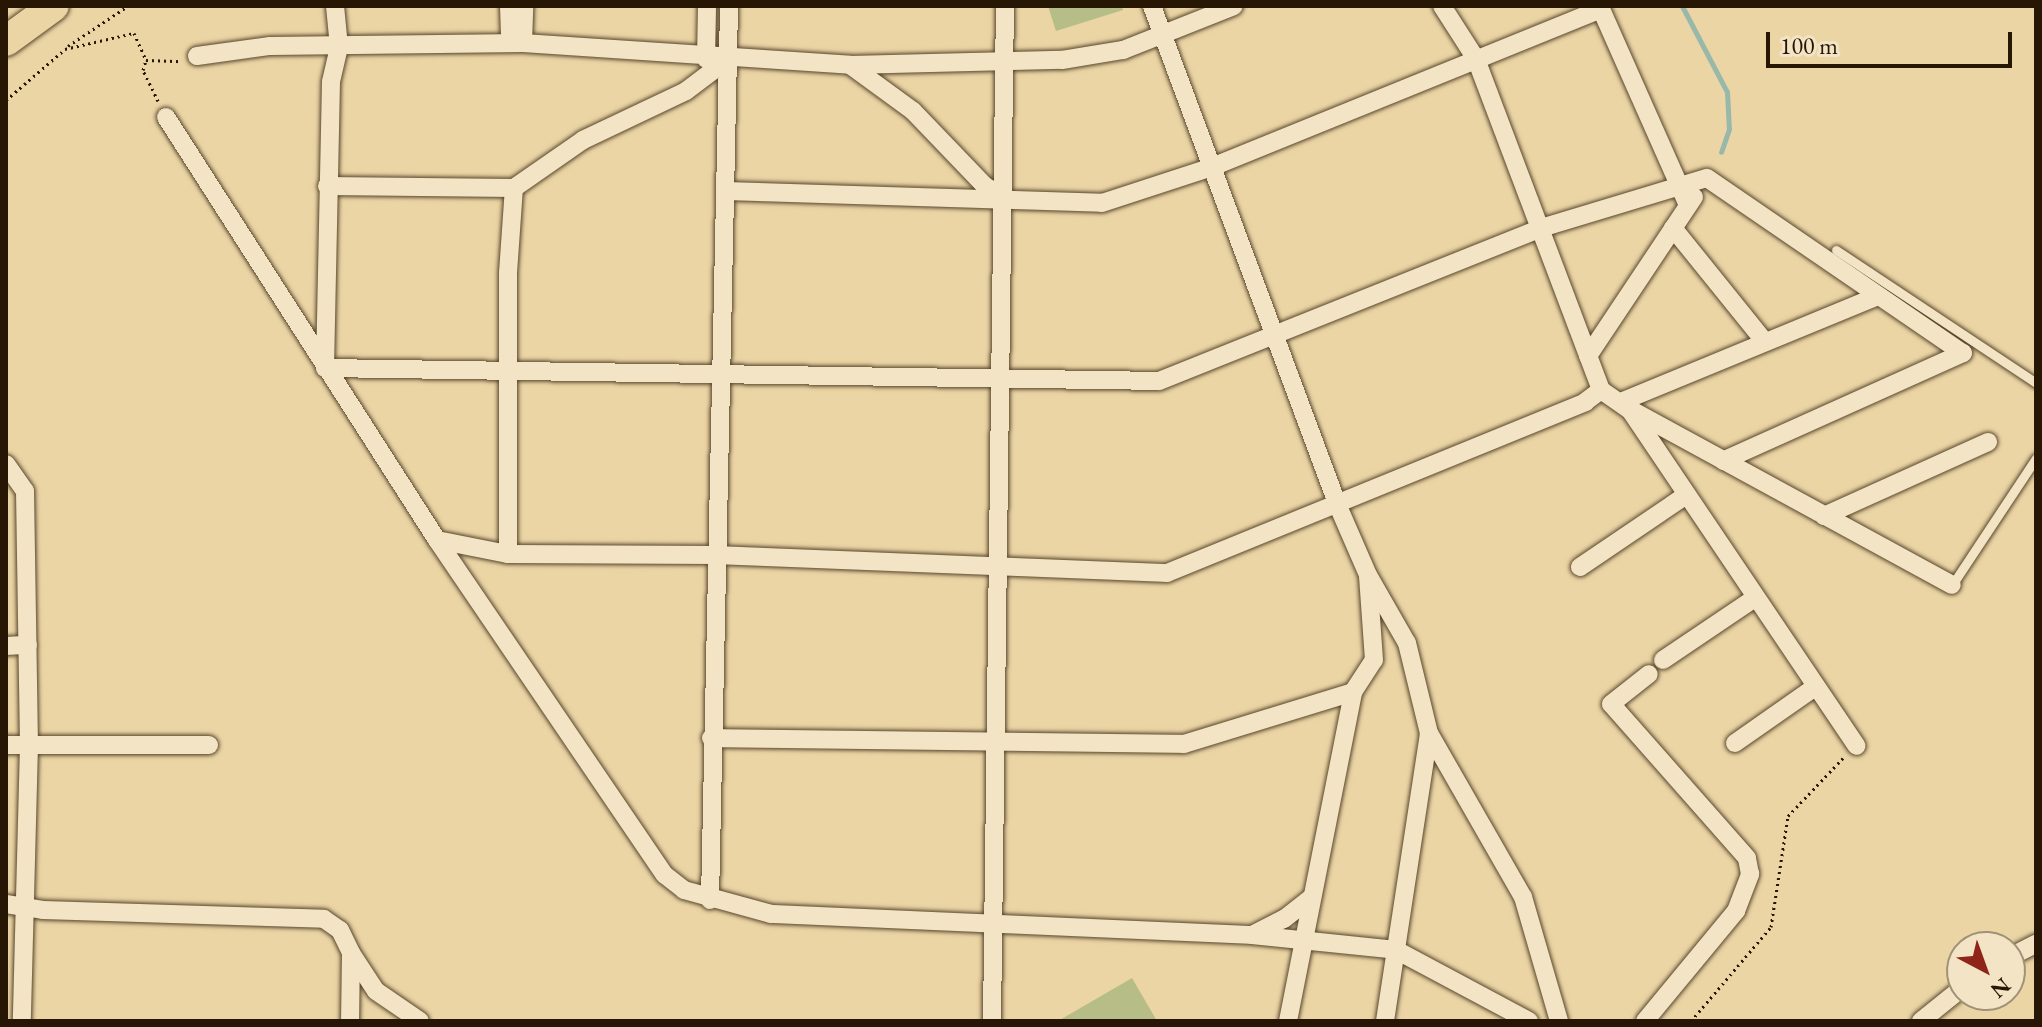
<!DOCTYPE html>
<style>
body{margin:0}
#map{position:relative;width:2042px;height:1027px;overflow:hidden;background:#ebd5a5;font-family:"EB Garamond",serif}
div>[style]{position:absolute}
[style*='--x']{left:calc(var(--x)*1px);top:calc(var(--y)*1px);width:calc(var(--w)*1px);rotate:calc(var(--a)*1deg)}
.green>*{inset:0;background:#b7bd86}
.stream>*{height:5px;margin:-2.5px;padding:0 2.5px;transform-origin:2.5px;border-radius:2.5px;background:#98b8a9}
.path>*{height:3px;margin-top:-1.5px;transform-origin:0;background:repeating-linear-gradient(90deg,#271603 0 2px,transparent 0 6px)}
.roads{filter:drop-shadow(0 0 2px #58462c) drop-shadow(0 0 2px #58462c)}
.service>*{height:9px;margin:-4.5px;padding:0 4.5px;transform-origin:4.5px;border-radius:4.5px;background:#f2e4c4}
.minor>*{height:18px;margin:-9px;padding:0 9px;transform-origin:9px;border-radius:9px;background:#f2e4c4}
.trunk>*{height:30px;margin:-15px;padding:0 15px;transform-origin:15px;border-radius:15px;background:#ebd5a5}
span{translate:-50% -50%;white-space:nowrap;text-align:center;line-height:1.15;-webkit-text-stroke:6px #f2e4c4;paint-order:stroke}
.frame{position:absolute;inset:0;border:8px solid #271603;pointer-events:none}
.north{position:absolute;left:1946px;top:931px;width:80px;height:80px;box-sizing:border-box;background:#f2e4c4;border:2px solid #a19277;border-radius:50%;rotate:139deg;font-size:22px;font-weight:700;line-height:32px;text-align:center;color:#271603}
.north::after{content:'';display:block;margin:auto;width:28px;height:36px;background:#8f2418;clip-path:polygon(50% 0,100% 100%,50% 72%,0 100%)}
.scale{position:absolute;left:1766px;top:32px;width:246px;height:36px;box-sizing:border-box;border:4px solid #271603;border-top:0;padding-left:10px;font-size:24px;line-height:28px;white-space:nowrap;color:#271603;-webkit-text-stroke:6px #f2e4c4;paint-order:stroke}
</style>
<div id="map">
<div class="green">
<div style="clip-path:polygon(1048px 6px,1122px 6px,1123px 10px,1056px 31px)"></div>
<div style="clip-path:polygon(1132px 978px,1157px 1021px,1058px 1021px)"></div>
</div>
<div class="stream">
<div style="--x:1682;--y:6;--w:97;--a:62.4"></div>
<div style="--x:1727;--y:92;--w:37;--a:87"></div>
<div style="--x:1729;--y:129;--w:24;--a:109"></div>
</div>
<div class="path">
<div style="--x:68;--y:46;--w:72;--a:-33.7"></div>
<div style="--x:6;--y:100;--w:78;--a:-40.8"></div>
<div style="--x:65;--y:49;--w:71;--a:-13.1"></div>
<div style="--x:134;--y:33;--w:30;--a:66"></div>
<div style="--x:158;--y:101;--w:34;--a:-116"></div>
<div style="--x:143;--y:70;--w:10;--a:-73"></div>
<div style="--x:146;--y:60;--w:36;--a:2"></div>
<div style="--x:1691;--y:1021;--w:123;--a:-49.6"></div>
<div style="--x:1771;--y:927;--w:112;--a:-81.3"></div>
<div style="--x:1788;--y:816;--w:83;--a:-46.5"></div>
</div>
<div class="roads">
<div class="service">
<div style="--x:1836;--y:250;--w:240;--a:33.6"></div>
<div style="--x:1952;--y:585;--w:152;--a:-56.5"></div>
</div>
<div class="minor">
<div style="--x:335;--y:6;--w:41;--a:84.4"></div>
<div style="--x:339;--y:47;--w:36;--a:103"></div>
<div style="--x:331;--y:82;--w:286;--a:91.2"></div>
<div style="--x:325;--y:368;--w:834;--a:0.89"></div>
<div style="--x:1159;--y:381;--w:412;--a:-21.8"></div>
<div style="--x:1541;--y:228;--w:173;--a:-16.8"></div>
<div style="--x:1707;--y:178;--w:310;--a:34.4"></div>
<div style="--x:1963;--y:353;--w:263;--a:155.8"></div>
<div style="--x:509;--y:6;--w:37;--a:88"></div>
<div style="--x:1152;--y:6;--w:533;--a:69.59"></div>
<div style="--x:1338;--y:506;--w:75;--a:66.5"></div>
<div style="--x:1368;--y:575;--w:78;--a:60.2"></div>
<div style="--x:1407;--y:643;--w:93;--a:76.3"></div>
<div style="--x:1429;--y:733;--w:189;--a:60.2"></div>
<div style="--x:1523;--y:897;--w:129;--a:73.8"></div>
<div style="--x:1442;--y:6;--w:63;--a:57.3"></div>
<div style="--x:1476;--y:59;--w:354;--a:69.3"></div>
<div style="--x:1601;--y:390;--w:35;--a:35"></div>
<div style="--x:1630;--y:410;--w:405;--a:56"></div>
<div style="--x:523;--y:43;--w:37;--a:-88"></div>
<div style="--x:197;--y:56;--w:74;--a:-7.8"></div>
<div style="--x:270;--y:46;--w:253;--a:-0.7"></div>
<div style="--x:523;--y:43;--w:328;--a:3.8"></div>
<div style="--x:850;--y:65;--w:212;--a:-1.4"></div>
<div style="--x:1062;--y:60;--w:62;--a:-9.3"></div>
<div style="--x:1123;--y:50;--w:119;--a:-21.6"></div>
<div style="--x:706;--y:59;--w:53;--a:-88.9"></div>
<div style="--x:850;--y:65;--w:78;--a:36.1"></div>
<div style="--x:913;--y:111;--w:104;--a:46.2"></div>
<div style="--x:985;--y:186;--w:22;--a:30"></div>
<div style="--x:166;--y:117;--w:502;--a:57.35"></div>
<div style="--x:437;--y:540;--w:405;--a:55.8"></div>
<div style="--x:665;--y:875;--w:24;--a:38"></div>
<div style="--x:684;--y:890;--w:90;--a:15.4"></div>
<div style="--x:771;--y:914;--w:481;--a:2.5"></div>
<div style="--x:1252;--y:935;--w:145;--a:5.9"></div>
<div style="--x:1396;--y:950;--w:151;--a:28.1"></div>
<div style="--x:327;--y:186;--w:187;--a:0.6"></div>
<div style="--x:514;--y:188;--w:84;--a:-34.8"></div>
<div style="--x:583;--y:140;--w:114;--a:-25.4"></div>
<div style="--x:686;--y:91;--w:51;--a:-37.1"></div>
<div style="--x:726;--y:191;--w:376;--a:1.8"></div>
<div style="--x:1102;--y:203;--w:116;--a:-18.1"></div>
<div style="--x:1212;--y:167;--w:420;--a:-22.1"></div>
<div style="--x:1601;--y:9;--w:214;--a:66.1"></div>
<div style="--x:1673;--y:228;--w:146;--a:51.1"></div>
<div style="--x:1588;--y:356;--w:191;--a:-56.3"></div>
<div style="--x:1623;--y:401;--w:276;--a:-22.4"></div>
<div style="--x:1633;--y:411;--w:363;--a:28.6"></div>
<div style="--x:6;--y:464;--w:33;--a:55"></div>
<div style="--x:25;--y:491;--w:254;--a:89.1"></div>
<div style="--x:29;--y:745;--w:276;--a:91.5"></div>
<div style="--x:1824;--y:516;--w:180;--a:-24.3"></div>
<div style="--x:437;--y:540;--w:72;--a:11.2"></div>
<div style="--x:508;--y:554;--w:210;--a:0.3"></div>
<div style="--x:718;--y:555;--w:449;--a:2.3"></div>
<div style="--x:1167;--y:573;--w:452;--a:-22.2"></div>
<div style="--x:1585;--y:402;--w:20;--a:-37"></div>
<div style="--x:508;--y:554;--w:281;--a:-90"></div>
<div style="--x:508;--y:273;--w:85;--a:-86"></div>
<div style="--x:1580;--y:567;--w:127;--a:-34.1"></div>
<div style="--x:6;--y:646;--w:22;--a:-3"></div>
<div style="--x:1663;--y:660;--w:111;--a:-34"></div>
<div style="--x:711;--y:738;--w:473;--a:0.7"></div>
<div style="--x:1184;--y:744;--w:177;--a:-17.1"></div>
<div style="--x:1735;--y:743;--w:98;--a:-35"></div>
<div style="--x:6;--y:745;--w:203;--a:0"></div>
<div style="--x:710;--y:900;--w:894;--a:-88.78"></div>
<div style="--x:6;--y:904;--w:37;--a:9"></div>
<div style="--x:43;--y:910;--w:281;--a:1.8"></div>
<div style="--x:324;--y:919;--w:19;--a:35"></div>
<div style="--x:340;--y:930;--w:25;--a:64"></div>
<div style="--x:351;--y:953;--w:68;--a:90.8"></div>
<div style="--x:1254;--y:934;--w:34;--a:-27"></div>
<div style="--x:1284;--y:919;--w:36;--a:-38"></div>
<div style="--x:351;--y:953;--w:45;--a:56.7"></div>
<div style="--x:376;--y:991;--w:53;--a:34.3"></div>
<div style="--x:2010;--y:957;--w:29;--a:-27"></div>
<div style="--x:992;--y:1021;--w:1015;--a:-89.27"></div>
<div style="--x:1288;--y:1021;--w:335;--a:-78.8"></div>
<div style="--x:1353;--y:692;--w:38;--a:-57"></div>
<div style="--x:1374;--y:660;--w:83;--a:-94.1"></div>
<div style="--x:1385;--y:1021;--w:291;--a:-81.3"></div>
<div style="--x:1645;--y:1021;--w:143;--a:-50.4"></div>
<div style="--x:1736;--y:911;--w:40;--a:-69"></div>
<div style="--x:1750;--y:874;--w:16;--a:-101"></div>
<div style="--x:1747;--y:858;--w:205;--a:-131.4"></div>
<div style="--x:1611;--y:704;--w:48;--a:-38.3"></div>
<div style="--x:1921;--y:1021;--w:53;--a:-38.8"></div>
</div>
<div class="trunk">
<div style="--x:6;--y:41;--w:59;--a:-36.1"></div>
</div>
</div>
<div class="frame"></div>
<div class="north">N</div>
<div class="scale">100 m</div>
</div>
